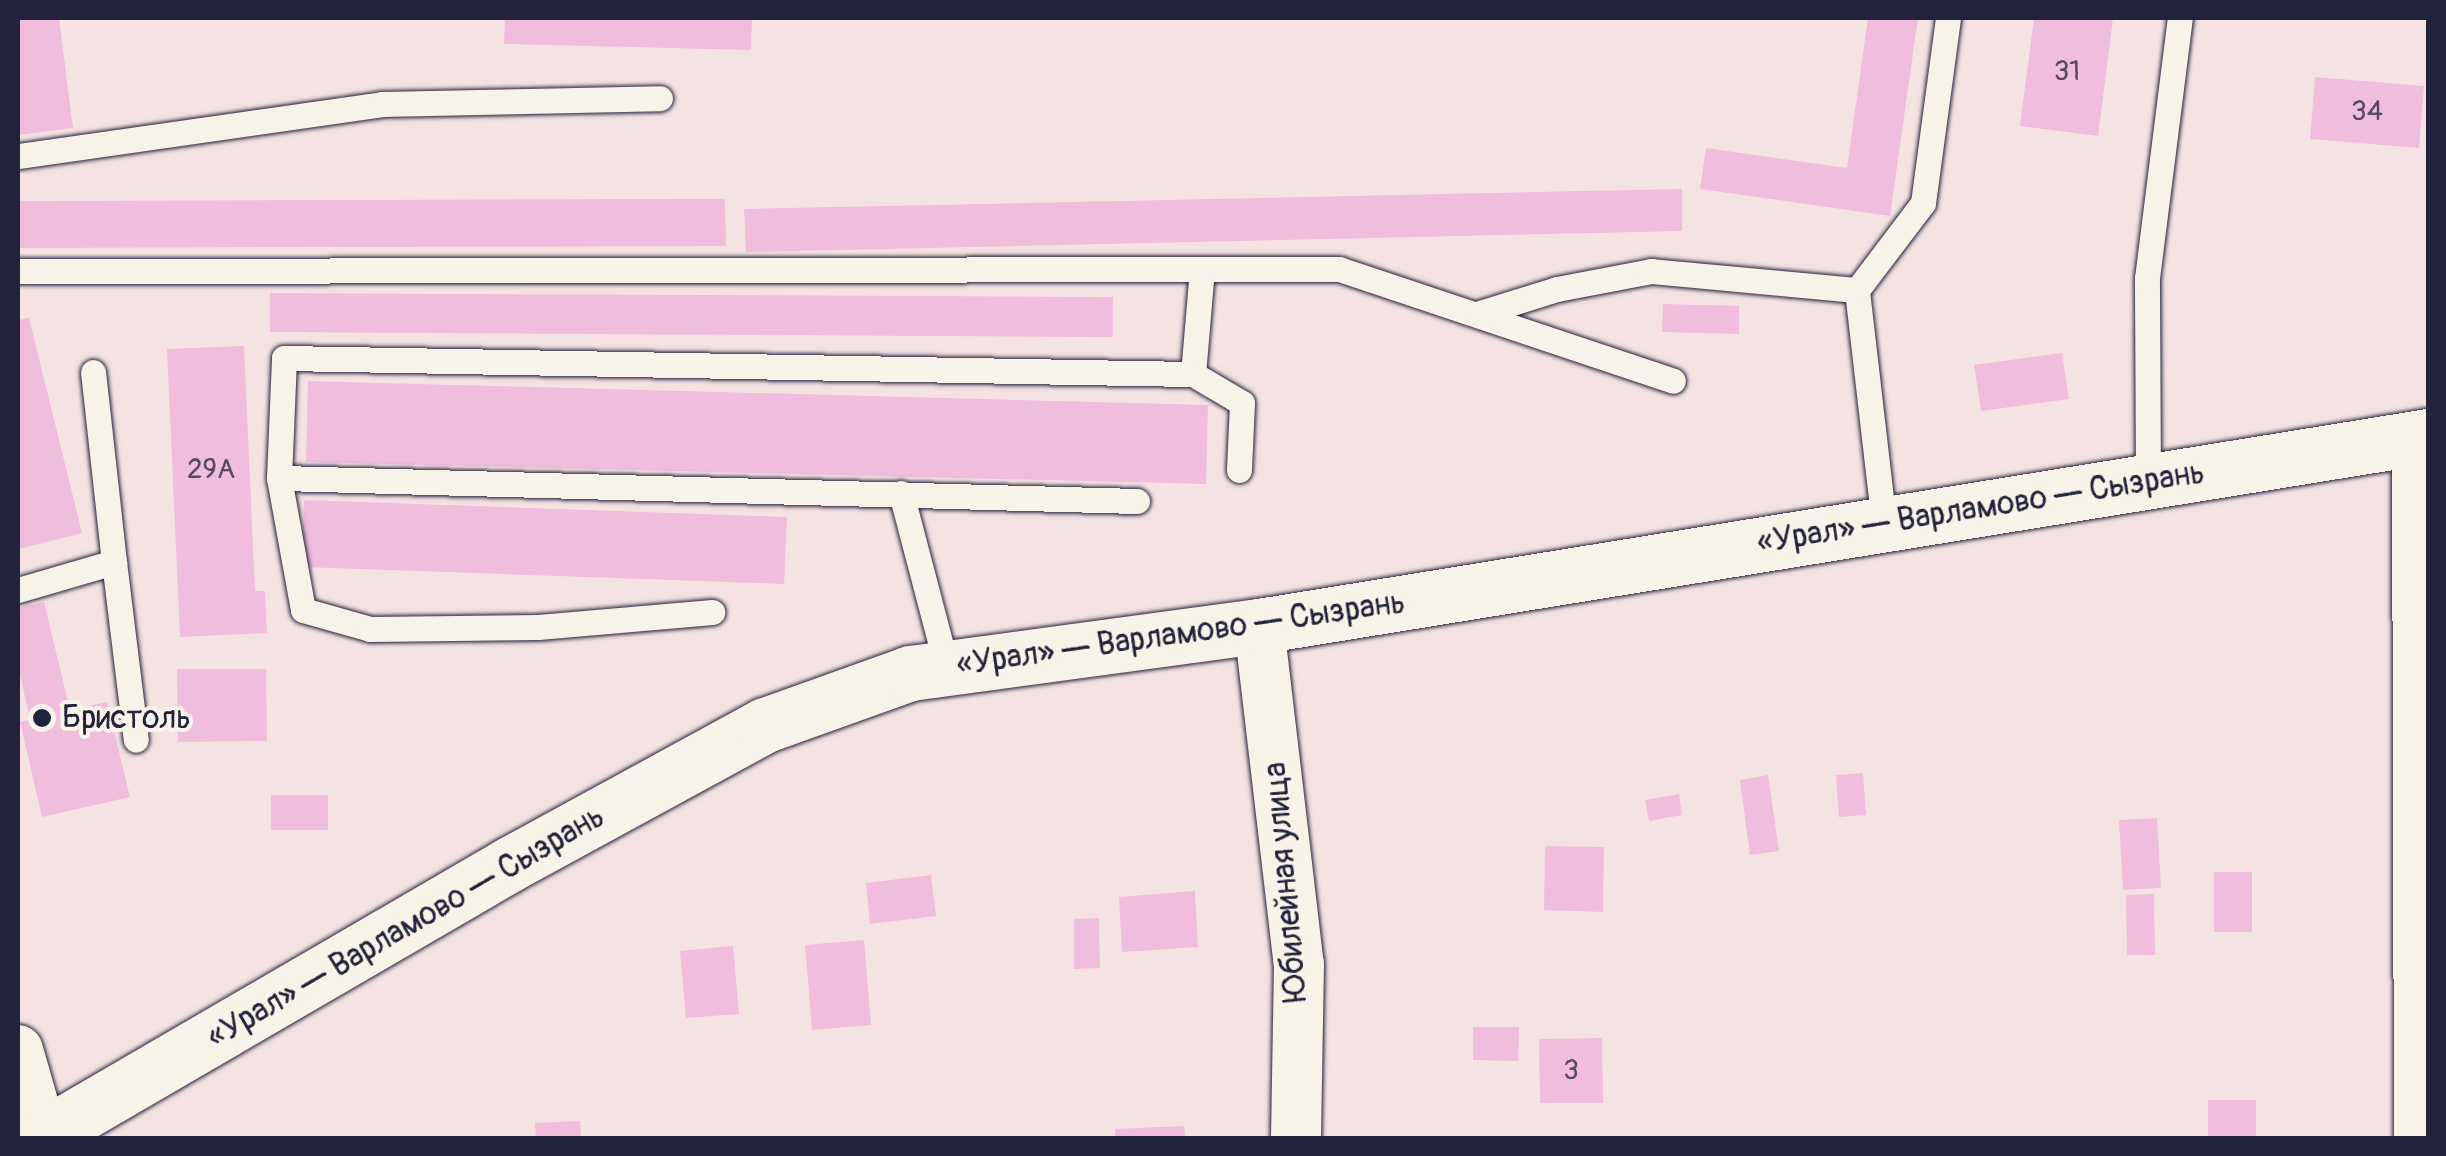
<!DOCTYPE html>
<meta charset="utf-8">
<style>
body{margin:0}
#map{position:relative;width:2446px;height:1156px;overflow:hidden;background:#f5e3e4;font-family:Pangolin,sans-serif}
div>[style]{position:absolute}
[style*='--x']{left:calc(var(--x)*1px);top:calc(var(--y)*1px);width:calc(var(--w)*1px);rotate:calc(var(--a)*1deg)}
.building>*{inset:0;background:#f0bddc}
.roads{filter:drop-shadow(0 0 2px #22223b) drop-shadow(0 0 2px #22223b)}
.lane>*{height:25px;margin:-12.5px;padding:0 12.5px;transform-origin:12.5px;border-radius:12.5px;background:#f7f3e8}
.street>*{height:50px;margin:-25px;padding:0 25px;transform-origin:25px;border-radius:25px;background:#f7f3e8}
.secondary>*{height:55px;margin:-27.5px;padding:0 27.5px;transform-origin:27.5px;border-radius:27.5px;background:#f7f3e8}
.dots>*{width:28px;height:28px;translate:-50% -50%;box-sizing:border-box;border:5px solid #f7f3e8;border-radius:50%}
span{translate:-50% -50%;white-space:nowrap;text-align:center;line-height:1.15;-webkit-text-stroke:8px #f7f3e8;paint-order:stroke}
.number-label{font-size:28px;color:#564963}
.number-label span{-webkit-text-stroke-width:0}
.street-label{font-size:32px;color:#22223b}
.poi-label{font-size:32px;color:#22223b}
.left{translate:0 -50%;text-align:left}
.frame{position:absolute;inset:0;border:20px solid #22223b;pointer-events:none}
</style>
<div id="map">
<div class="building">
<div style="clip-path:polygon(18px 18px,59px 18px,73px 128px,18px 135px)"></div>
<div style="clip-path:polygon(505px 18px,752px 18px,751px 50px,504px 44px)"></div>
<div style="clip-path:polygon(1868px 18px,1918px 18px,1890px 216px,1700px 189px,1706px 148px,1847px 168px)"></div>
<div style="clip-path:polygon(2034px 18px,2113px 18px,2098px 136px,2020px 126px)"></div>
<div style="clip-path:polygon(2315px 77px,2424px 86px,2419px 148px,2310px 139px)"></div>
<div style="clip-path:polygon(1682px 189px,1682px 231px,746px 252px,744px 209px)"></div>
<div style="clip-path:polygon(725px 199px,726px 246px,18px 248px,18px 201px)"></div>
<div style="clip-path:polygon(270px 293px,1113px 297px,1113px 337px,270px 332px)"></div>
<div style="clip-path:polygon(1663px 304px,1739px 306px,1739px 334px,1662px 332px)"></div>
<div style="clip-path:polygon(29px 318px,82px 533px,18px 549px,18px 320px)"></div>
<div style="clip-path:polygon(244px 346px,255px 591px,265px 591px,267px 633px,180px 637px,167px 349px)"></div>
<div style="clip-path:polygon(2062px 353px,2069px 399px,1981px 411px,1974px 365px)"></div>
<div style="clip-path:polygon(308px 381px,1208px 405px,1206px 484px,306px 462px)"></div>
<div style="clip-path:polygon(304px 500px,787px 517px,784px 584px,302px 567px)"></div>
<div style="clip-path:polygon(44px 602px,70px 710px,107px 702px,130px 797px,42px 817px,20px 722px,30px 720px,18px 665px,18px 608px)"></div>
<div style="clip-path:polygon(177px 669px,266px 669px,267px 741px,178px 742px)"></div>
<div style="clip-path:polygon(1863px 773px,1866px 815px,1839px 817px,1836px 775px)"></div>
<div style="clip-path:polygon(1768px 775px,1779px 851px,1750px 855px,1740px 780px)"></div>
<div style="clip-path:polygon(1679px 794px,1682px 815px,1649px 821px,1645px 800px)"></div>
<div style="clip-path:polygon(271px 795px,328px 795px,328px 830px,271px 830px)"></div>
<div style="clip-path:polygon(2157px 818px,2161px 888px,2123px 890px,2119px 820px)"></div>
<div style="clip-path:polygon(1545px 846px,1604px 847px,1603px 912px,1544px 910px)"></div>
<div style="clip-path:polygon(2214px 872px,2252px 872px,2252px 932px,2214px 932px)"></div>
<div style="clip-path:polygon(931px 875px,936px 916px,870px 924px,866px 883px)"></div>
<div style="clip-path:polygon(1195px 891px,1198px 947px,1122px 952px,1119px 897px)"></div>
<div style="clip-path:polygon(2154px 894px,2155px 955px,2127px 955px,2126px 895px)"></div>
<div style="clip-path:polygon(1099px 918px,1100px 968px,1074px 969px,1074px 919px)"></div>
<div style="clip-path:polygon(864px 940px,871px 1025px,812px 1030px,805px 945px)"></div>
<div style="clip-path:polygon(733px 946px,739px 1014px,686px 1018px,680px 951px)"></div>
<div style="clip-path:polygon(1473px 1027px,1519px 1027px,1518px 1061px,1473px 1060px)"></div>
<div style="clip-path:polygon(1602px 1038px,1603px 1103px,1540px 1103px,1539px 1039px)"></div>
<div style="clip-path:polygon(2208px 1100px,2256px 1100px,2256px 1138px,2208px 1138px)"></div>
<div style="clip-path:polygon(580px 1121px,581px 1138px,536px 1138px,535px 1123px)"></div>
<div style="clip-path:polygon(1184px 1126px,1185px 1138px,1115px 1138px,1115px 1129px)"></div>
</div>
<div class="roads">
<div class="lane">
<div style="--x:18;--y:156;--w:368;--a:-8.1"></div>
<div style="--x:382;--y:104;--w:278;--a:-1.2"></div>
<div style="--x:18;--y:271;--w:1321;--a:-0.09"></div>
<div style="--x:1339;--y:269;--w:352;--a:18.5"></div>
<div style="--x:1480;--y:313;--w:81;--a:-17.3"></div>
<div style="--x:1557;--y:289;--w:96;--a:-10.8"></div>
<div style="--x:1651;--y:271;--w:207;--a:5.3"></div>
<div style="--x:1193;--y:374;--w:105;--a:-85.1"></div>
<div style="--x:279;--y:478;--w:134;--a:79.7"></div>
<div style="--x:303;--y:610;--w:70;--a:15.8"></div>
<div style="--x:370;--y:629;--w:168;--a:-0.7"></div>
<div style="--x:538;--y:627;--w:175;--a:-4.9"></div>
<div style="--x:2148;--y:481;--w:203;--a:-90.3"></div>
<div style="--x:2147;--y:278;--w:262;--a:-82.8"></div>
<div style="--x:901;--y:493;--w:181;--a:75.3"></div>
<div style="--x:1137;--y:501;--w:858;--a:-178.46"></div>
<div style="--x:279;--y:478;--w:120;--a:-87.6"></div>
<div style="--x:284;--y:358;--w:909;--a:1.01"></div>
<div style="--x:1193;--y:374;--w:57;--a:30.6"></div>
<div style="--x:1242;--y:403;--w:67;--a:92.6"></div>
<div style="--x:1884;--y:524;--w:236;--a:-96.6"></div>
<div style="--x:1857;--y:290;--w:109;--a:-52.8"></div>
<div style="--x:1923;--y:203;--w:187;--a:-82.3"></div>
<div style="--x:114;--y:562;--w:179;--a:83"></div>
<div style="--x:18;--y:590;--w:100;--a:-16.3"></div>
<div style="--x:114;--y:562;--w:191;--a:-96.3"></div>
</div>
<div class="street">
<div style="--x:2417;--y:437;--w:701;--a:89.84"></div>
<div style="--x:1259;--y:626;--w:340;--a:83.3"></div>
<div style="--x:1299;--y:964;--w:174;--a:91"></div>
<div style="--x:18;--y:1050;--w:91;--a:74.1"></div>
</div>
<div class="secondary">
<div style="--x:39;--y:1138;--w:545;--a:-30.19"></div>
<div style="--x:510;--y:864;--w:290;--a:-28.6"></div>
<div style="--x:765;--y:725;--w:154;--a:-19.7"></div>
<div style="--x:910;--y:673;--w:352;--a:-7.7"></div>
<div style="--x:1259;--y:626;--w:1184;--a:-9.23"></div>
</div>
</div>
<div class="dots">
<div style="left:42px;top:718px;background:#22223b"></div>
</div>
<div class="number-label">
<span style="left:2067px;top:72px">31</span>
<span style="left:2367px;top:112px">34</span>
<span style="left:211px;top:470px">29А</span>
<span style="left:1571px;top:1071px">3</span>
</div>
<div class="street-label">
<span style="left:1981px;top:508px;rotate:-9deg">«Урал» — Варламово — Сызрань</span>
<span style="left:1181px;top:634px;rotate:-8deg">«Урал» — Варламово — Сызрань</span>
<span style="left:1286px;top:882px;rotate:-95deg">Юбилейная улица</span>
<span style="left:406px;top:927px;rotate:-30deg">«Урал» — Варламово — Сызрань</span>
</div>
<div class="poi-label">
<span class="left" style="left:62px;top:718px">Бристоль</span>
</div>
<div class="frame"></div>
</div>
